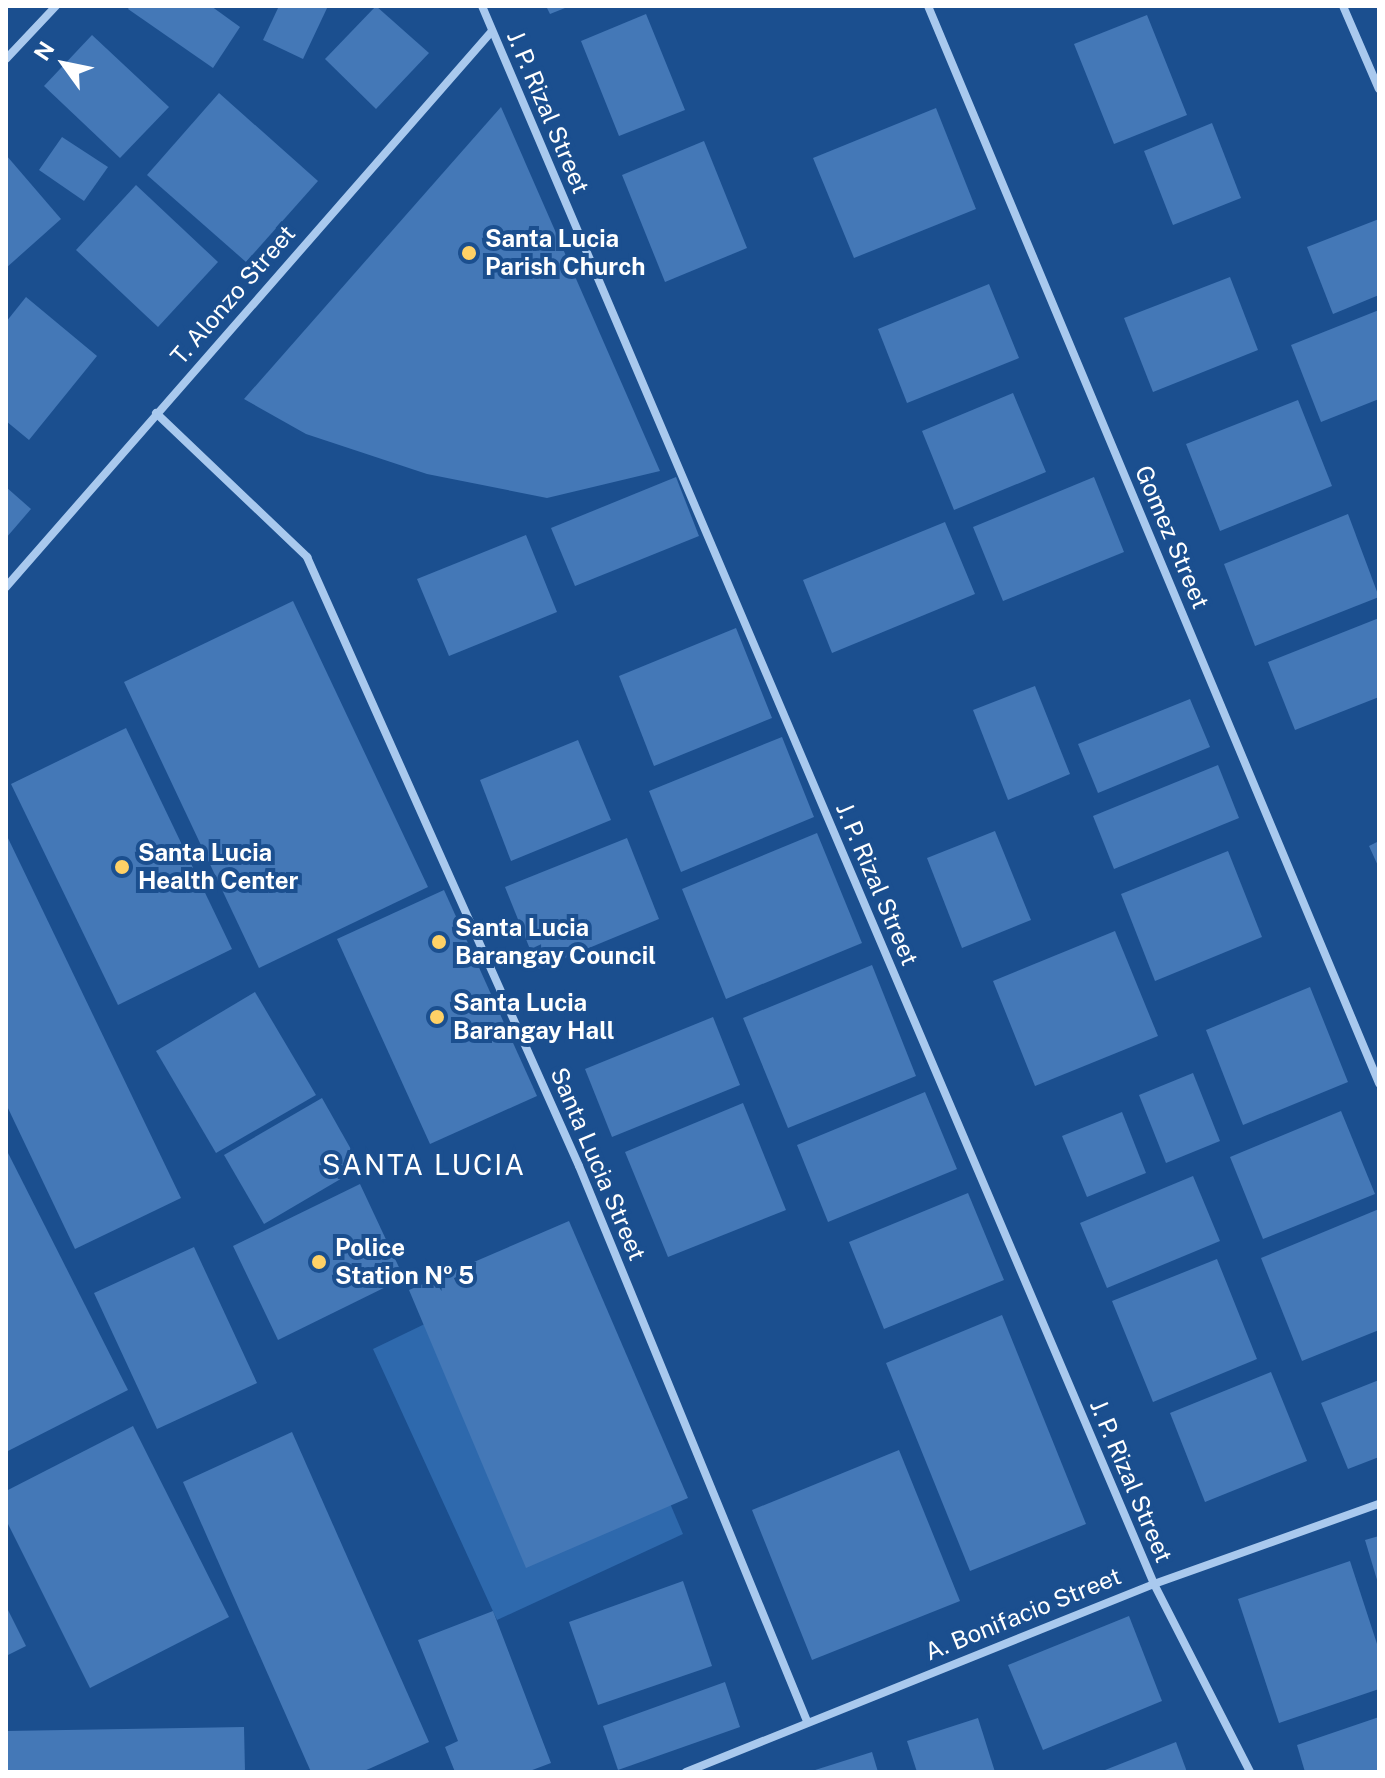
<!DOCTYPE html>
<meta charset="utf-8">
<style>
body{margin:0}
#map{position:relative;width:1385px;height:1778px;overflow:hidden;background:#1b4f8f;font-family:"Public Sans",sans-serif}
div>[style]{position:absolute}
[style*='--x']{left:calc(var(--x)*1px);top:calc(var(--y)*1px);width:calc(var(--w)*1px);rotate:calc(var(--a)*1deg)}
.green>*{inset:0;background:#2e69ad}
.building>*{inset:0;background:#4478b7}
.street>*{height:8px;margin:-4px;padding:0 4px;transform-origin:4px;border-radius:4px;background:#a9c9ee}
.dots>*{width:22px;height:22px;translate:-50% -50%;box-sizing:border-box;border:4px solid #1b4f8f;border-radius:50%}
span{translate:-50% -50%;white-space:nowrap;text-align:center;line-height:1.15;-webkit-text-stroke:8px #1b4f8f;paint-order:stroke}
.street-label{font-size:24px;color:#fff}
.poi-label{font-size:24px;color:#fff;font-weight:700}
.left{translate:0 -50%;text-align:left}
.quarter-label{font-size:28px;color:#fff;letter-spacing:2px}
.frame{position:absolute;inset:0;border:8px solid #fff;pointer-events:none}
.north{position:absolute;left:24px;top:24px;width:80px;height:80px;-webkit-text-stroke:6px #1b4f8f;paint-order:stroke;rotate:303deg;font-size:22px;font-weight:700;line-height:32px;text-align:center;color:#fff}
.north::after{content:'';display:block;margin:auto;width:28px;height:36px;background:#fff;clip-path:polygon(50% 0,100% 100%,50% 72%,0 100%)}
</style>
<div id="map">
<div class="green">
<div style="clip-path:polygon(565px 1256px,683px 1534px,497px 1620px,373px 1349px)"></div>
</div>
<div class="building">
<div style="clip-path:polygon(130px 6px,211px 6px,240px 27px,213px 68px,128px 9px)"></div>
<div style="clip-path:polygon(279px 6px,328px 6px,303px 59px,263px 40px)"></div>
<div style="clip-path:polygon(376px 6px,429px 53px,376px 109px,325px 59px)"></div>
<div style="clip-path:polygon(546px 6px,570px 6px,550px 14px)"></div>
<div style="clip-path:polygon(646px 14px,685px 110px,619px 136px,581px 41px)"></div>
<div style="clip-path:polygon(1147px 15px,1187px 115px,1114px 144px,1074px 44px)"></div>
<div style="clip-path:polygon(92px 35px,169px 107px,120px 158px,44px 86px)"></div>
<div style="clip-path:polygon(219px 93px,318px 181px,246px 262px,147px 175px)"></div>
<div style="clip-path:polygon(501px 107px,660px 471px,547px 498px,427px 474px,306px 434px,244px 399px)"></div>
<div style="clip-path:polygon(936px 108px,976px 209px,854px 258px,813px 158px)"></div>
<div style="clip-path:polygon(1212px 123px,1241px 198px,1173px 225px,1144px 151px)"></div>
<div style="clip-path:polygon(62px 137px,108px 167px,84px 201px,39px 170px)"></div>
<div style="clip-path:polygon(704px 141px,747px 248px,665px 282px,622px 175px)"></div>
<div style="clip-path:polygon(6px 155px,61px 219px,6px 268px)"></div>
<div style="clip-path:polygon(136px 185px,218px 262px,158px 327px,76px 250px)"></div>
<div style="clip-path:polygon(1379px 219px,1379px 295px,1333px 314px,1307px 247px)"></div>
<div style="clip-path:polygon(1230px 277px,1258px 350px,1153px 392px,1124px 318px)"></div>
<div style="clip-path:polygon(989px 284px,1019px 358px,907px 403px,878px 329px)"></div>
<div style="clip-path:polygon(26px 297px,97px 356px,29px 440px,6px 421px,6px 322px)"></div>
<div style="clip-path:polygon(1379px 310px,1379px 399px,1321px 422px,1291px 345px)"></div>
<div style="clip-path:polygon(1013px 393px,1046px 472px,954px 510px,922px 431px)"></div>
<div style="clip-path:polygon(1298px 400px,1332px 486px,1220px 531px,1186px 444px)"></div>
<div style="clip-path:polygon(676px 477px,699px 536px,575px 586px,551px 528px)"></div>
<div style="clip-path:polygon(1094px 477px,1124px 552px,1003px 601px,973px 527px)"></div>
<div style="clip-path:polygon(6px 487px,31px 509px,6px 538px)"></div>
<div style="clip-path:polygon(1348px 514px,1379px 597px,1255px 646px,1224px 564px)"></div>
<div style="clip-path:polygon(945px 522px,975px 594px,832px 653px,803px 580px)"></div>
<div style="clip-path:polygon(526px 535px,557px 612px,449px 656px,417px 579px)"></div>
<div style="clip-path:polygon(293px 601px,428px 887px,259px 968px,124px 682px)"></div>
<div style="clip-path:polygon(1379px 618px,1379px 697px,1295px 730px,1268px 662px)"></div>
<div style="clip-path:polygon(736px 628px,772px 718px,654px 766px,619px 676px)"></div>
<div style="clip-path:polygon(1035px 686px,1070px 774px,1008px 800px,973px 710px)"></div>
<div style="clip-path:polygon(1190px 699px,1210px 747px,1098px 793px,1078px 744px)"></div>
<div style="clip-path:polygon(126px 728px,232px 949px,118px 1005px,11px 784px)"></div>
<div style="clip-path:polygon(782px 737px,814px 817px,681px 872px,649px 791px)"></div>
<div style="clip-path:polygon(578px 740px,611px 820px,511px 861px,480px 780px)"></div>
<div style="clip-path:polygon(1218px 765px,1239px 818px,1114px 869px,1093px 816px)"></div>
<div style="clip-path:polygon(995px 831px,1031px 920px,962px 948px,927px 858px)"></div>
<div style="clip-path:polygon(817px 833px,862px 943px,726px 999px,682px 889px)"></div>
<div style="clip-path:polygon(6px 834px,181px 1198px,75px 1249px,6px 1104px)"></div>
<div style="clip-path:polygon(627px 838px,659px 919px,538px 969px,505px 887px)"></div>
<div style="clip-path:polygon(1379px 841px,1379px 868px,1369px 846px)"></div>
<div style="clip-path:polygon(1228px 851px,1262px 937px,1155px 981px,1121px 894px)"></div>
<div style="clip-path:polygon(444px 890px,537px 1096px,430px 1144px,337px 939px)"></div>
<div style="clip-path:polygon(1115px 931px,1158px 1036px,1035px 1086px,993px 981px)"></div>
<div style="clip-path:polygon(872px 965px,916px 1076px,788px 1128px,743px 1018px)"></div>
<div style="clip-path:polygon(1310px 987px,1348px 1082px,1243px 1125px,1206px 1030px)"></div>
<div style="clip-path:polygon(255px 992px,316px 1095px,216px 1153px,156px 1051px)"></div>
<div style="clip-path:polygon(713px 1017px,740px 1085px,612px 1137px,585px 1069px)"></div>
<div style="clip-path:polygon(1193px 1073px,1220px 1141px,1166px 1163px,1139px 1095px)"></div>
<div style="clip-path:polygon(925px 1092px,957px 1169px,828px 1222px,797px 1145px)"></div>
<div style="clip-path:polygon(322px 1098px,361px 1167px,264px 1224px,224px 1155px)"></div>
<div style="clip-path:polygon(743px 1103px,786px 1210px,668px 1257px,625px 1152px)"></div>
<div style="clip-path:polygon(1341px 1111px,1375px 1194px,1263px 1239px,1230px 1157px)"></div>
<div style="clip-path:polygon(1122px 1112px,1146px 1173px,1087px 1197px,1062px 1136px)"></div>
<div style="clip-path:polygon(6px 1149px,128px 1390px,6px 1452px)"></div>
<div style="clip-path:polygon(1193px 1176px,1220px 1241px,1107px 1288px,1080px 1223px)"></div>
<div style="clip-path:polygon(360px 1184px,404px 1278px,278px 1340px,233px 1246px)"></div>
<div style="clip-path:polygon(968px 1193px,1004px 1280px,884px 1329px,849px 1242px)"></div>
<div style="clip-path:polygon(1379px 1209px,1379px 1330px,1302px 1361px,1261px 1258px)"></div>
<div style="clip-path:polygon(569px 1221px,688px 1498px,526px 1568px,409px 1290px)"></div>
<div style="clip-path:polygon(194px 1247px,257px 1383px,157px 1429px,94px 1293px)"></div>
<div style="clip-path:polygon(1217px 1259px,1257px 1359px,1153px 1402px,1112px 1301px)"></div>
<div style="clip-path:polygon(1002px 1315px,1086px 1524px,970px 1571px,886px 1363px)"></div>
<div style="clip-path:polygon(1271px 1372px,1307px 1461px,1205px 1502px,1170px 1413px)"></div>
<div style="clip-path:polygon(1379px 1380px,1379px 1457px,1348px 1469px,1321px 1403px)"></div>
<div style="clip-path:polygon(133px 1426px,229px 1617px,90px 1688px,6px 1520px,6px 1491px)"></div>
<div style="clip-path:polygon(292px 1432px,429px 1742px,362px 1772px,311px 1772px,183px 1482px)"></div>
<div style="clip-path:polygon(899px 1450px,960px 1601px,812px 1660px,752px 1510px)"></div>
<div style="clip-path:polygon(1379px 1536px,1379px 1582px,1378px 1583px,1365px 1540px)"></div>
<div style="clip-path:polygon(1350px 1561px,1379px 1650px,1379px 1689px,1279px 1723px,1238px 1599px)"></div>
<div style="clip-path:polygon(683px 1581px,712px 1666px,598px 1705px,569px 1622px)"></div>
<div style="clip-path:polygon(6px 1606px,26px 1646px,6px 1656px)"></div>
<div style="clip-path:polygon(493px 1611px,551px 1763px,527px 1772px,455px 1772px,445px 1747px,458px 1741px,418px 1640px)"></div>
<div style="clip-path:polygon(1129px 1616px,1162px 1701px,1043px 1750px,1008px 1665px)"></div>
<div style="clip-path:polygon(725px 1682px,740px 1727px,618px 1770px,603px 1726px)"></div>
<div style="clip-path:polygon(1379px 1717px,1379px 1772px,1305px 1772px,1297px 1745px)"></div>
<div style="clip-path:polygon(978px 1718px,995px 1772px,917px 1772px,907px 1741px)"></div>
<div style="clip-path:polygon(244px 1727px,245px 1772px,6px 1772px,6px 1731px)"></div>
<div style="clip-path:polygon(1176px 1742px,1187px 1772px,1100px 1772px)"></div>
<div style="clip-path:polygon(872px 1752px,878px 1772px,813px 1772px,812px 1771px)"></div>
</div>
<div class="street">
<div style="--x:482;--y:6;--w:1715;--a:66.93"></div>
<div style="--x:1154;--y:1584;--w:211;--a:62.9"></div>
<div style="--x:928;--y:6;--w:1168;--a:67.28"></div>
<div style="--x:1343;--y:6;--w:90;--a:66.6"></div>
<div style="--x:6;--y:59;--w:73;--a:-46.7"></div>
<div style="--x:156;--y:413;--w:209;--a:43.6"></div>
<div style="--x:307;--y:557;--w:667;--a:65.93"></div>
<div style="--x:579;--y:1166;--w:600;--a:67.67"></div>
<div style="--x:6;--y:587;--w:738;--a:-48.84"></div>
<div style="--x:686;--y:1772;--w:504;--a:-21.89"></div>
<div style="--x:1154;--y:1584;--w:239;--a:-19.6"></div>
</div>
<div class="dots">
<div style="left:469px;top:253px;background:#ffd166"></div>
<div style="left:122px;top:867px;background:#ffd166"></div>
<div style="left:439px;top:942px;background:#ffd166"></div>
<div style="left:437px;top:1017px;background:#ffd166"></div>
<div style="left:319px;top:1262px;background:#ffd166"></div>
</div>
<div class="street-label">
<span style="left:548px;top:112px;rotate:67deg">J. P. Rizal Street</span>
<span style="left:233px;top:295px;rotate:-49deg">T. Alonzo Street</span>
<span style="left:1172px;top:537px;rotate:67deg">Gomez Street</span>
<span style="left:877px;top:884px;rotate:67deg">J. P. Rizal Street</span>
<span style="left:598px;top:1164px;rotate:67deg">Santa Lucia Street</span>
<span style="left:1131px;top:1481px;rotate:67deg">J. P. Rizal Street</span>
<span style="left:1023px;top:1614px;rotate:-22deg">A. Bonifacio Street</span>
</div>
<div class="poi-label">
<span class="left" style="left:485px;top:253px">Santa Lucia<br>Parish Church</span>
<span class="left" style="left:138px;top:867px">Santa Lucia<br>Health Center</span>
<span class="left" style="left:455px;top:942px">Santa Lucia<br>Barangay Council</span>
<span class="left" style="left:453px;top:1017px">Santa Lucia<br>Barangay Hall</span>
<span class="left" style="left:335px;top:1262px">Police<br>Station № 5</span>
</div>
<div class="quarter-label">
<span style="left:424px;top:1165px">SANTA LUCIA</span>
</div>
<div class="frame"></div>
<div class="north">N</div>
</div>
